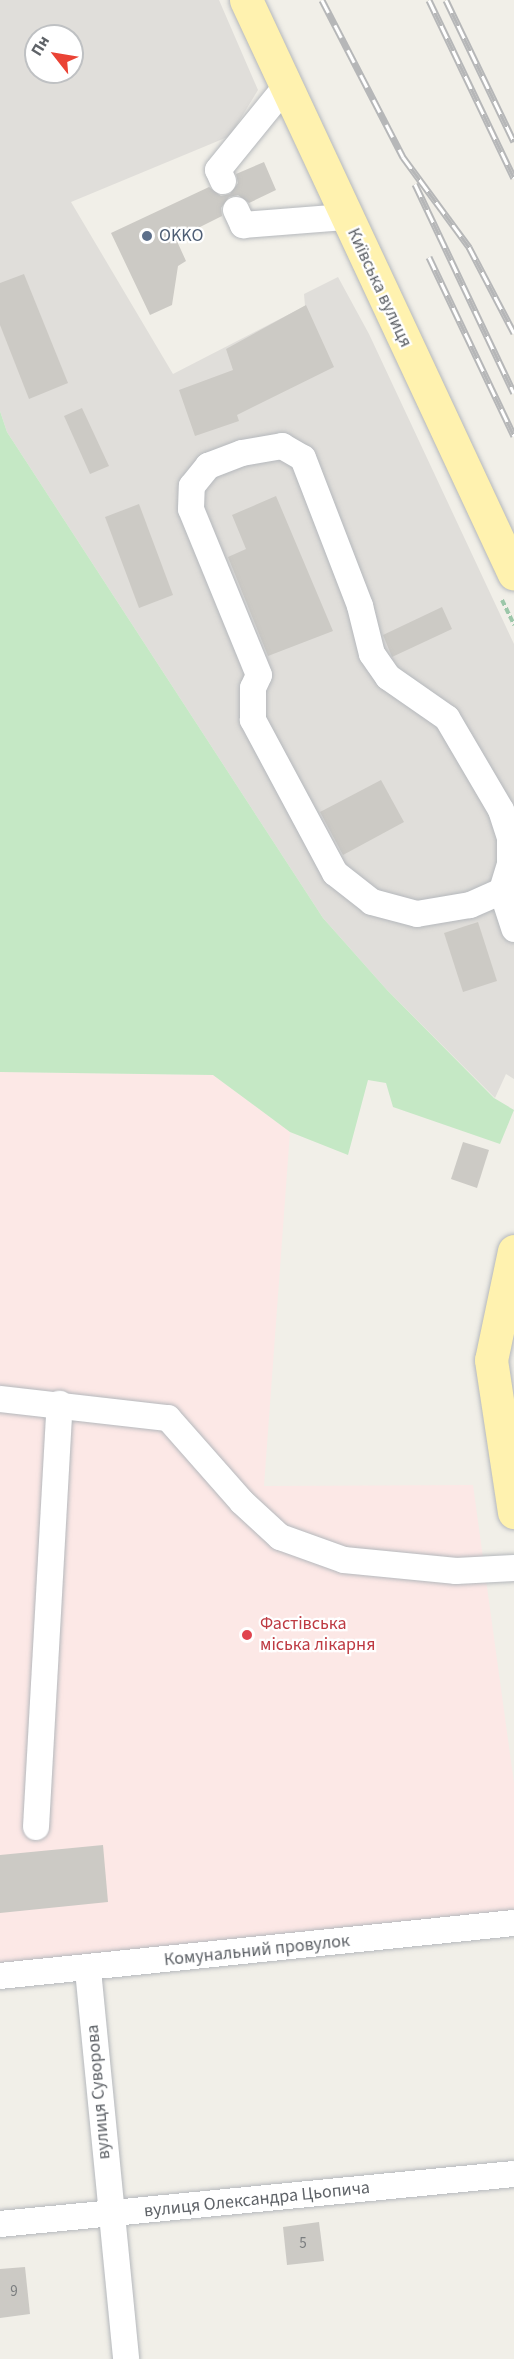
<!DOCTYPE html>
<meta charset="utf-8">
<style>
body{margin:0}
#map{position:relative;width:514px;height:2359px;overflow:hidden;background:#f1efe8;font-family:"Source Sans 3",sans-serif}
div>[style]{position:absolute}
[style*='--x']{left:calc(var(--x)*1px);top:calc(var(--y)*1px);width:calc(var(--w)*1px);rotate:calc(var(--a)*1deg)}
.industrial>*{inset:0;background:#e0deda}
.medical>*{inset:0;background:#fce8e6}
.green>*{inset:0;background:#c5e8c5}
.building>*{inset:0;background:#cccac5}
.path>*{height:4px;margin-top:-2px;transform-origin:0;background:repeating-linear-gradient(90deg,#9cc7a9 0 6px,transparent 0 9px)}
.roads{filter:drop-shadow(0 0 2px #b5b8bc) drop-shadow(0 0 2px #b5b8bc)}
.minor>*{height:26px;margin:-13px;padding:0 13px;transform-origin:13px;border-radius:13px;background:#fff}
.major>*{height:33px;margin:-16.5px;padding:0 16.5px;transform-origin:16.5px;border-radius:16.5px;background:#fff2af}
.rail>*{height:7px;margin-top:-3.5px;transform-origin:0;background:repeating-linear-gradient(90deg,#fff 0 14px,#b6b7b8 0 28px);box-sizing:border-box;border-block:2px solid #b6b7b8}
.dots>*{width:16px;height:16px;translate:-50% -50%;box-sizing:border-box;border:3px solid #fff;border-radius:50%}
span{translate:-50% -50%;white-space:nowrap;text-align:center;line-height:1.15;-webkit-text-stroke:4.5px #fff;paint-order:stroke}
.number-label{font-size:15px;color:#7a7d7f}
.number-label span{-webkit-text-stroke-width:0}
.service-label{font-size:18px;color:#4e5e75}
.left{translate:0 -50%;text-align:left}
.street-label{font-size:18px;color:#5f6368}
.health-label{font-size:18px;color:#be3a42}
.north{position:absolute;left:24px;top:24px;width:60px;height:60px;box-sizing:border-box;background:#fff;border:2px solid #bfc1c3;border-radius:50%;rotate:301deg;font-size:16px;font-weight:700;line-height:24px;text-align:center;color:#5f6368}
.north::after{content:'';display:block;margin:auto;width:21px;height:27px;background:#ea4335;clip-path:polygon(50% 0,100% 100%,50% 72%,0 100%)}
</style>
<div id="map">
<div class="industrial">
<div style="clip-path:polygon(evenodd,0 0,219px 0,258px 90px,230px 136px,71px 202px,173px 374px,305px 306px,304px 294px,338px 277px,369px 334px,514px 644px,514px 1079px,506px 1074px,495px 1098px,387px 990px,323px 918px,7px 432px,0 411px,0 0,36px 36px,72px 36px,72px 72px,36px 72px,36px 36px)"></div>
</div>
<div class="medical">
<div style="clip-path:polygon(0 1072px,213px 1075px,290px 1132px,264px 1486px,473px 1485px,514px 1783px,514px 1913px,0 1964px)"></div>
</div>
<div class="green">
<div style="clip-path:polygon(0 411px,7px 432px,323px 918px,387px 990px,494px 1098px,514px 1110px,500px 1144px,393px 1107px,386px 1083px,368px 1080px,348px 1155px,290px 1132px,213px 1075px,0 1072px)"></div>
</div>
<div class="building">
<div style="clip-path:polygon(264px 162px,276px 190px,249px 203px,238px 195px,229px 197px,221px 208px,222px 216px,176px 239px,186px 261px,178px 266px,172px 305px,150px 315px,111px 233px,209px 187px,221px 196px,230px 194px,238px 183px,236px 174px)"></div>
<div style="clip-path:polygon(24px 274px,68px 383px,29px 399px,0 325px,0 283px)"></div>
<div style="clip-path:polygon(306px 305px,334px 367px,237px 415px,239px 421px,195px 436px,179px 390px,233px 370px,226px 349px)"></div>
<div style="clip-path:polygon(82px 408px,109px 466px,90px 474px,64px 416px)"></div>
<div style="clip-path:polygon(276px 496px,333px 631px,268px 656px,228px 557px,246px 549px,232px 515px)"></div>
<div style="clip-path:polygon(139px 504px,173px 595px,139px 608px,105px 517px)"></div>
<div style="clip-path:polygon(442px 607px,452px 629px,392px 657px,383px 635px)"></div>
<div style="clip-path:polygon(381px 780px,404px 822px,343px 855px,320px 812px)"></div>
<div style="clip-path:polygon(478px 922px,497px 981px,463px 992px,444px 933px)"></div>
<div style="clip-path:polygon(463px 1142px,489px 1150px,477px 1188px,451px 1179px)"></div>
<div style="clip-path:polygon(103px 1845px,108px 1902px,0 1913px,0 1855px)"></div>
<div style="clip-path:polygon(319px 2222px,324px 2261px,287px 2265px,283px 2227px)"></div>
<div style="clip-path:polygon(25px 2267px,30px 2314px,0 2318px,0 2269px)"></div>
</div>
<div class="path">
<div style="--x:502;--y:600;--w:28;--a:64"></div>
</div>
<div class="roads">
<div class="minor">
<div style="--x:223;--y:181;--w:12;--a:-114"></div>
<div style="--x:218;--y:170;--w:109;--a:-50.9"></div>
<div style="--x:236;--y:210;--w:17;--a:65"></div>
<div style="--x:243;--y:225;--w:102;--a:-4.5"></div>
<div style="--x:502;--y:891;--w:35;--a:156"></div>
<div style="--x:470;--y:905;--w:54;--a:170.4"></div>
<div style="--x:417;--y:914;--w:47;--a:-165.1"></div>
<div style="--x:372;--y:902;--w:47;--a:-141.9"></div>
<div style="--x:335;--y:873;--w:174;--a:-118.2"></div>
<div style="--x:253;--y:720;--w:32;--a:-90"></div>
<div style="--x:253;--y:688;--w:14;--a:-65"></div>
<div style="--x:259;--y:675;--w:179;--a:-112.3"></div>
<div style="--x:191;--y:509;--w:23;--a:-88"></div>
<div style="--x:192;--y:486;--w:26;--a:-51"></div>
<div style="--x:208;--y:466;--w:36;--a:-21"></div>
<div style="--x:242;--y:453;--w:41;--a:-9.9"></div>
<div style="--x:282;--y:446;--w:24;--a:30"></div>
<div style="--x:303;--y:458;--w:159;--a:68.9"></div>
<div style="--x:360;--y:606;--w:49;--a:76"></div>
<div style="--x:372;--y:654;--w:28;--a:55"></div>
<div style="--x:388;--y:677;--w:72;--a:34.8"></div>
<div style="--x:447;--y:718;--w:107;--a:59.6"></div>
<div style="--x:501;--y:810;--w:28;--a:72"></div>
<div style="--x:510;--y:837;--w:27;--a:90"></div>
<div style="--x:510;--y:864;--w:28;--a:107"></div>
<div style="--x:502;--y:891;--w:40;--a:72"></div>
<div style="--x:0;--y:1399;--w:169;--a:6.5"></div>
<div style="--x:168;--y:1418;--w:112;--a:48.6"></div>
<div style="--x:242;--y:1502;--w:52;--a:42.6"></div>
<div style="--x:280;--y:1537;--w:68;--a:19.8"></div>
<div style="--x:344;--y:1560;--w:113;--a:5.6"></div>
<div style="--x:456;--y:1571;--w:58;--a:-3"></div>
<div style="--x:36;--y:1827;--w:424;--a:-86.8"></div>
<div style="--x:88;--y:1970;--w:391;--a:84.4"></div>
<div style="--x:0;--y:1976;--w:517;--a:-5.89"></div>
<div style="--x:0;--y:2224;--w:516;--a:-5.56"></div>
</div>
<div class="major">
<div style="--x:246;--y:0;--w:633;--a:64.97"></div>
<div style="--x:514;--y:1251;--w:111;--a:101.9"></div>
<div style="--x:491;--y:1360;--w:154;--a:81.4"></div>
</div>
</div>
<div class="rail">
<div style="--x:322;--y:0;--w:177;--a:62.7"></div>
<div style="--x:403;--y:157;--w:112;--a:53.7"></div>
<div style="--x:469;--y:247;--w:97;--a:62.4"></div>
<div style="--x:429;--y:0;--w:197;--a:64.5"></div>
<div style="--x:446;--y:0;--w:157;--a:64.4"></div>
<div style="--x:415;--y:184;--w:231;--a:64.7"></div>
<div style="--x:429;--y:257;--w:198;--a:64.6"></div>
</div>
<div class="dots">
<div style="left:147px;top:236px;background:#5c6f8a"></div>
<div style="left:247px;top:1635px;background:#e0444e"></div>
</div>
<div class="number-label">
<span style="left:303px;top:2244px">5</span>
<span style="left:14px;top:2292px">9</span>
</div>
<div class="service-label">
<span class="left" style="left:159px;top:236px">OKKO</span>
</div>
<div class="street-label">
<span style="left:379px;top:288px;rotate:65deg">Київська вулиця</span>
<span style="left:257px;top:1951px;rotate:-6deg">Комунальний провулок</span>
<span style="left:99px;top:2092px;rotate:-95deg">вулиця Суворова</span>
<span style="left:257px;top:2200px;rotate:-6deg">вулиця Олександра Цьопича</span>
</div>
<div class="health-label">
<span class="left" style="left:260px;top:1635px">Фастівська<br>міська лікарня</span>
</div>
<div class="north">Пн</div>
</div>
